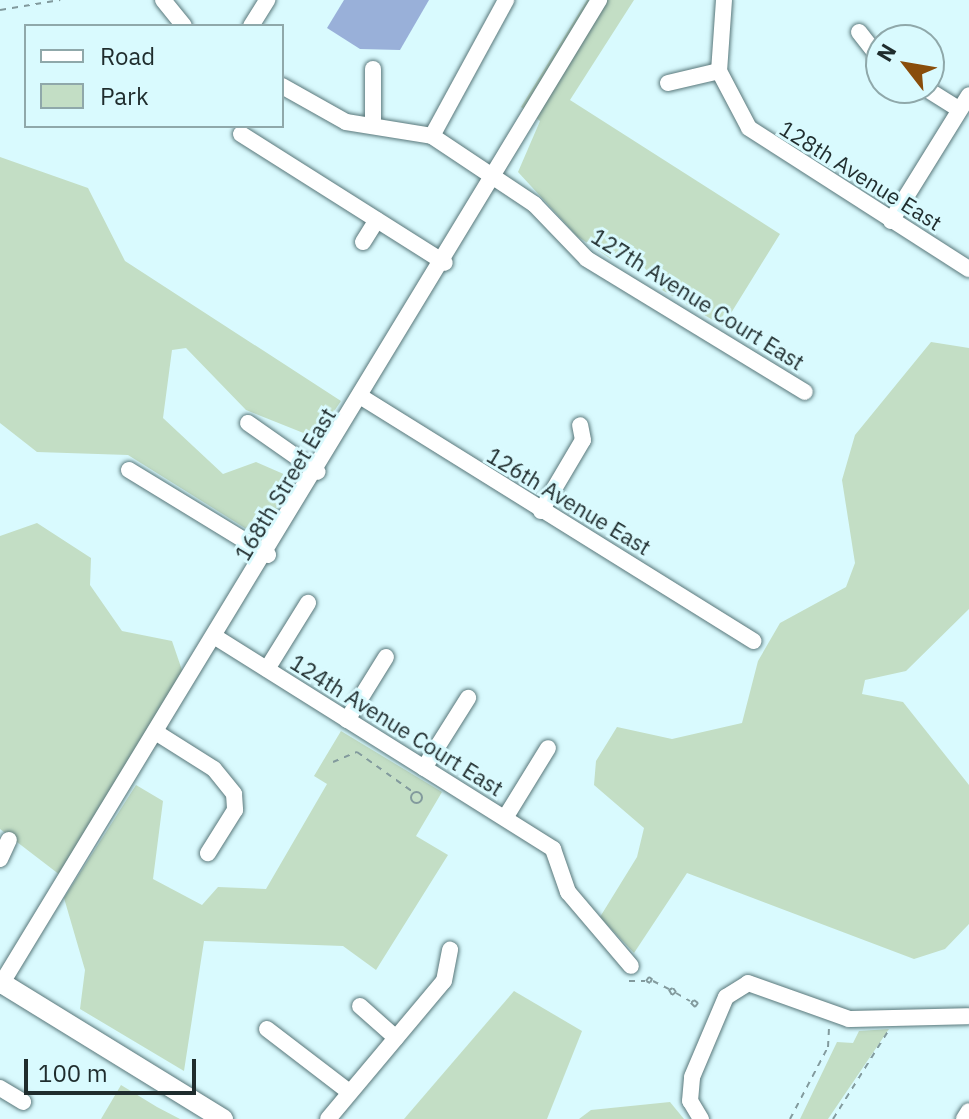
<!DOCTYPE html>
<style>
body{margin:0}
#map{position:relative;width:969px;height:1119px;overflow:hidden;background:#d9fafe;font-family:"IBM Plex Sans",sans-serif}
div>[style]{position:absolute}
[style*='--x']{left:calc(var(--x)*1px);top:calc(var(--y)*1px);width:calc(var(--w)*1px);rotate:calc(var(--a)*1deg)}
.green>*{inset:0;background:#c3dec5}
.water>*{inset:0;background:#99b0d9}
.path>*{height:2px;margin-top:-1px;transform-origin:0;background:repeating-linear-gradient(90deg,#829a9d 0 6px,transparent 0 12px)}
.path>.ring{margin:-1px;padding:0;box-sizing:content-box;background:none;border:2px solid #829a9d;border-radius:50%}
.roads{filter:drop-shadow(0 0 2px #59777a) drop-shadow(0 0 2px #59777a)}
.minor>*{height:16px;margin:-8px;padding:0 8px;transform-origin:8px;border-radius:8px;background:#fff}
.major>*{height:20px;margin:-10px;padding:0 10px;transform-origin:10px;border-radius:10px;background:#fff}
span{translate:-50% -50%;white-space:nowrap;text-align:center;line-height:1.15;-webkit-text-stroke:6px #d9fafe;paint-order:stroke}
.street-label{font-size:22px;color:#1f2c2d}
.legend{position:absolute;left:24px;top:24px;width:260px;height:104px;box-sizing:border-box;background:#d9fafe;border:2px solid #8fa8aa;margin:0;padding:10px 14px;list-style:none;font-size:24px;color:#1f2c2d}
.legend li{display:flex;align-items:center;gap:16px;height:40px}
.legend b{width:40px;border:2px solid #8fa8aa}
.north{position:absolute;left:865px;top:24px;width:80px;height:80px;box-sizing:border-box;background:#d9fafe;border:2px solid #8fa8aa;border-radius:50%;rotate:301deg;font-size:22px;font-weight:700;line-height:32px;text-align:center;color:#1f2c2d}
.north::after{content:'';display:block;margin:auto;width:28px;height:36px;background:#894d0b;clip-path:polygon(50% 0,100% 100%,50% 72%,0 100%)}
.scale{position:absolute;left:24px;top:1059px;width:172px;height:36px;box-sizing:border-box;border:4px solid #1f2c2d;border-top:0;padding-left:10px;font-size:24px;line-height:28px;white-space:nowrap;color:#1f2c2d;-webkit-text-stroke:6px #d9fafe;paint-order:stroke}
</style>
<div id="map">
<div class="green">
<div style="clip-path:polygon(587px 0,634px 0,570px 100px,780px 234px,723px 326px,662px 290px,625px 243px,611px 259px,577px 236px,518px 172px,540px 121px,521px 107px)"></div>
<div style="clip-path:polygon(0 157px,88px 188px,125px 261px,341px 401px,316px 438px,246px 410px,186px 348px,172px 350px,163px 418px,223px 474px,256px 462px,295px 479px,261px 538px,128px 455px,37px 452px,0 423px)"></div>
<div style="clip-path:polygon(931px 342px,969px 348px,969px 609px,906px 671px,865px 680px,862px 694px,903px 702px,969px 785px,969px 924px,945px 949px,914px 959px,687px 873px,634px 953px,600px 917px,637px 857px,644px 828px,594px 785px,596px 761px,617px 727px,672px 739px,742px 723px,758px 661px,780px 623px,846px 587px,855px 563px,842px 480px,855px 435px)"></div>
<div style="clip-path:polygon(37px 523px,91px 558px,90px 585px,122px 631px,172px 641px,183px 673px,60px 875px,0 829px,0 536px)"></div>
<div style="clip-path:polygon(341px 731px,442px 792px,416px 836px,448px 855px,376px 970px,343px 946px,204px 941px,184px 1071px,80px 1009px,85px 970px,64px 898px,136px 785px,163px 801px,153px 879px,202px 905px,218px 887px,266px 889px,327px 784px,314px 776px)"></div>
<div style="clip-path:polygon(514px 991px,582px 1031px,547px 1119px,404px 1119px)"></div>
<div style="clip-path:polygon(889px 1029px,828px 1119px,800px 1119px,837px 1042px,853px 1043px,859px 1031px)"></div>
<div style="clip-path:polygon(121px 1085px,157px 1107px,180px 1119px,101px 1119px)"></div>
<div style="clip-path:polygon(670px 1102px,684px 1119px,579px 1119px,591px 1110px)"></div>
</div>
<div class="water">
<div style="clip-path:polygon(344px 0,429px 0,400px 50px,360px 49px,327px 28px)"></div>
</div>
<div class="path">
<div style="--x:0;--y:10;--w:61;--a:-9.5"></div>
<div style="--x:333;--y:762;--w:26;--a:-23"></div>
<div style="--x:357;--y:752;--w:69;--a:35.5"></div>
<div class="ring" style="left:410.5px;top:791.5px;width:9px;height:9px"></div>
<div style="--x:649;--y:977;--w:4;--a:34"></div>
<div style="--x:652;--y:979;--w:4;--a:117"></div>
<div style="--x:650;--y:983;--w:4;--a:-153"></div>
<div style="--x:646;--y:981;--w:5;--a:-53"></div>
<div style="--x:629;--y:981;--w:16;--a:0"></div>
<div style="--x:653;--y:981;--w:18;--a:27"></div>
<div style="--x:673;--y:988;--w:5;--a:53"></div>
<div style="--x:676;--y:992;--w:5;--a:143"></div>
<div style="--x:672;--y:995;--w:6;--a:-121"></div>
<div style="--x:669;--y:990;--w:4;--a:-27"></div>
<div style="--x:676;--y:993;--w:16;--a:30"></div>
<div style="--x:694;--y:1000;--w:5;--a:37"></div>
<div style="--x:698;--y:1003;--w:5;--a:127"></div>
<div style="--x:695;--y:1007;--w:6;--a:-135"></div>
<div style="--x:691;--y:1003;--w:4;--a:-45"></div>
<div style="--x:790;--y:1119;--w:81;--a:-62.2"></div>
<div style="--x:828;--y:1047;--w:20;--a:-87"></div>
<div style="--x:833;--y:1119;--w:102;--a:-57.9"></div>
</div>
<div class="roads">
<div class="minor">
<div style="--x:163;--y:0;--w:33;--a:51"></div>
<div style="--x:724;--y:0;--w:71;--a:94"></div>
<div style="--x:719;--y:71;--w:64;--a:62.2"></div>
<div style="--x:749;--y:128;--w:261;--a:32.7"></div>
<div style="--x:251;--y:26;--w:31;--a:-58"></div>
<div style="--x:859;--y:32;--w:36;--a:52"></div>
<div style="--x:373;--y:69;--w:55;--a:90"></div>
<div style="--x:668;--y:83;--w:52;--a:-13.2"></div>
<div style="--x:282;--y:86;--w:73;--a:29.4"></div>
<div style="--x:346;--y:122;--w:87;--a:9.2"></div>
<div style="--x:432;--y:136;--w:123;--a:33.7"></div>
<div style="--x:534;--y:204;--w:76;--a:46.1"></div>
<div style="--x:587;--y:259;--w:255;--a:31.4"></div>
<div style="--x:925;--y:88;--w:40;--a:32"></div>
<div style="--x:241;--y:134;--w:241;--a:32.3"></div>
<div style="--x:432;--y:136;--w:155;--a:-61.4"></div>
<div style="--x:891;--y:221;--w:148;--a:-58.2"></div>
<div style="--x:363;--y:242;--w:26;--a:-58"></div>
<div style="--x:363;--y:398;--w:460;--a:31.9"></div>
<div style="--x:248;--y:423;--w:85;--a:35"></div>
<div style="--x:129;--y:470;--w:163;--a:31.4"></div>
<div style="--x:541;--y:511;--w:82;--a:-59.4"></div>
<div style="--x:583;--y:440;--w:15;--a:-101"></div>
<div style="--x:217;--y:638;--w:397;--a:32.1"></div>
<div style="--x:553;--y:849;--w:46;--a:70.8"></div>
<div style="--x:568;--y:892;--w:97;--a:49.6"></div>
<div style="--x:267;--y:669;--w:78;--a:-58.2"></div>
<div style="--x:347;--y:720;--w:74;--a:-58.2"></div>
<div style="--x:157;--y:733;--w:67;--a:32.3"></div>
<div style="--x:214;--y:769;--w:32;--a:51"></div>
<div style="--x:234;--y:794;--w:16;--a:86"></div>
<div style="--x:235;--y:810;--w:51;--a:122.1"></div>
<div style="--x:424;--y:768;--w:83;--a:-57.8"></div>
<div style="--x:505;--y:818;--w:82;--a:-58.4"></div>
<div style="--x:0;--y:859;--w:21;--a:-65"></div>
<div style="--x:0;--y:986;--w:1154;--a:-58.72"></div>
<div style="--x:360;--y:1006;--w:48;--a:41.6"></div>
<div style="--x:267;--y:1029;--w:103;--a:37.5"></div>
<div style="--x:0;--y:1088;--w:27;--a:31"></div>
<div style="--x:328;--y:1119;--w:180;--a:-50"></div>
<div style="--x:444;--y:981;--w:32;--a:-79"></div>
<div style="--x:701;--y:1119;--w:21;--a:-121"></div>
<div style="--x:690;--y:1101;--w:24;--a:-85"></div>
<div style="--x:692;--y:1077;--w:87;--a:-67"></div>
<div style="--x:726;--y:997;--w:26;--a:-32"></div>
<div style="--x:748;--y:983;--w:107;--a:19.6"></div>
<div style="--x:849;--y:1019;--w:119;--a:-1.4"></div>
<div style="--x:964;--y:1119;--w:9;--a:-58"></div>
</div>
<div class="major">
<div style="--x:0;--y:982;--w:262;--a:31.6"></div>
</div>
</div>
<div class="street-label">
<span style="left:861px;top:175px;rotate:32deg">128th Avenue East</span>
<span style="left:698px;top:299px;rotate:32deg">127th Avenue Court East</span>
<span style="left:285px;top:484px;rotate:-59deg">168th Street East</span>
<span style="left:569px;top:501px;rotate:31deg">126th Avenue East</span>
<span style="left:397px;top:725px;rotate:32deg">124th Avenue Court East</span>
</div>
<ul class="legend">
<li><b style="height:10px;background:#fff"></b>Road</li>
<li><b style="height:22px;background:#c3dec5"></b>Park</li>
</ul>
<div class="north">N</div>
<div class="scale">100 m</div>
</div>
